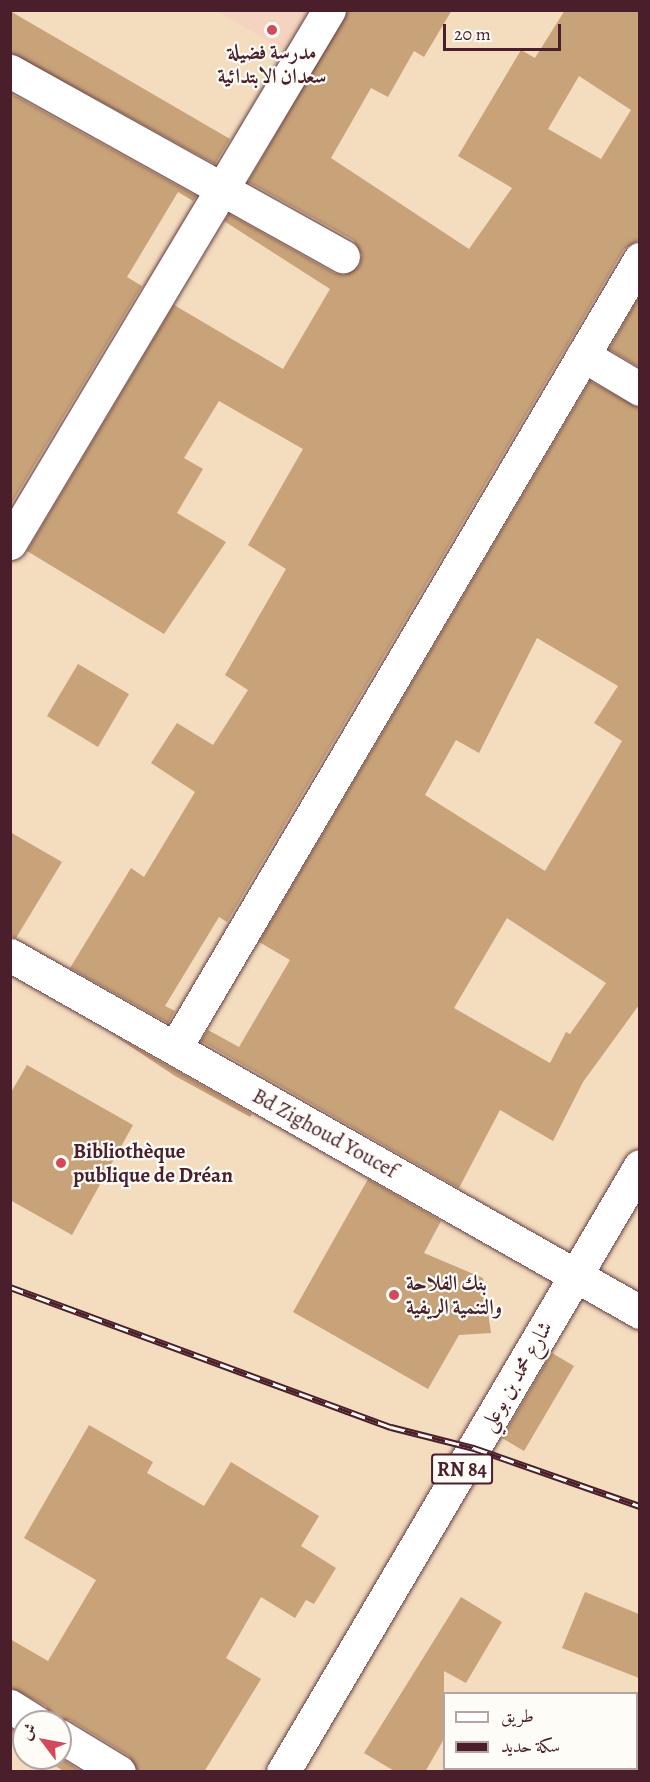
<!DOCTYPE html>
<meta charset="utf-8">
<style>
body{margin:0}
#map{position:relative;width:650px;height:1782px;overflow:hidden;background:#f4dcbe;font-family:Alegreya,Amiri,serif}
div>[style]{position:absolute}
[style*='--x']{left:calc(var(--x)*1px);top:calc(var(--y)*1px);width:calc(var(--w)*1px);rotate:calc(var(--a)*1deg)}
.built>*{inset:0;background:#f4d3c0}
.building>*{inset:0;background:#c8a379}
.roads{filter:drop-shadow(0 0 2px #643b41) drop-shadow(0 0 2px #643b41)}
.minor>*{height:33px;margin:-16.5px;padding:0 16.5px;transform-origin:16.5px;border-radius:16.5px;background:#fff}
.major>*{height:33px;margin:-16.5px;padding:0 16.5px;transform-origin:16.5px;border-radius:16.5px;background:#fff}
.rail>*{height:7px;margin-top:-3.5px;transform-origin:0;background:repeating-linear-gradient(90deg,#fdfcf7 0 14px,#4a1f2b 0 28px);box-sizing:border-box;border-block:2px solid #4a1f2b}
.dots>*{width:16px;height:16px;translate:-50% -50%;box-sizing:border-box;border:3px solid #fdfcf7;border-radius:50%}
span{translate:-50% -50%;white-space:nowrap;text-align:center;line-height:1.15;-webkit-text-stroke:4.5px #fdfcf7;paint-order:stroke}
.shield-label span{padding:2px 4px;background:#fdfcf7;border:2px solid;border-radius:4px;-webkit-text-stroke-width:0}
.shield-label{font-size:20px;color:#4a1f2b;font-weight:700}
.poi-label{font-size:21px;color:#4a1f2b;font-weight:700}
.left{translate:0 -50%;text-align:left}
.street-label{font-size:21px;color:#4a1f2b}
.frame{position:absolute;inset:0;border:12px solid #4a1f2b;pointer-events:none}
.legend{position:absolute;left:443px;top:1692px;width:195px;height:78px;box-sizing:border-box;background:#fdfcf7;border:2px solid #b5a4a5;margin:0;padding:8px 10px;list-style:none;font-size:18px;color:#4a1f2b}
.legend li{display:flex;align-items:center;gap:12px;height:30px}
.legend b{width:30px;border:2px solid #b5a4a5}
.north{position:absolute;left:12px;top:1710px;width:60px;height:60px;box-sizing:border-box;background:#fdfcf7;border:2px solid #b5a4a5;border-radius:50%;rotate:302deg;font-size:16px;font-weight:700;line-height:24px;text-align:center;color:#4a1f2b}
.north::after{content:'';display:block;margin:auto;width:21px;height:27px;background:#d1495b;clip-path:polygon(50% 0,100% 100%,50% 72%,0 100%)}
.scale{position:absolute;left:443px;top:24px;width:118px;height:27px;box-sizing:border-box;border:3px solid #4a1f2b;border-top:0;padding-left:8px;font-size:18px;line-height:21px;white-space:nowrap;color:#4a1f2b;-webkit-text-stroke:4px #fdfcf7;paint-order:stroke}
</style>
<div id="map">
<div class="built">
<div style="clip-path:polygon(217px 11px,306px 11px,282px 49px)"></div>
</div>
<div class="building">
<div style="clip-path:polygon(evenodd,348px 10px,452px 10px,424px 57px,414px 51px,388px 97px,371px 88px,331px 158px,469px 249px,512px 188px,458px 156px,521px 50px,535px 58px,565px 10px,639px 10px,639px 240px,624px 249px,227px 922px,219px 917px,165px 1006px,175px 1011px,168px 1023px,70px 968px,131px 868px,144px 877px,195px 792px,151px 763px,177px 723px,213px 745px,248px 690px,225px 675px,286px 569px,248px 545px,303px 449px,219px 401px,184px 458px,203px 469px,177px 513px,226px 542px,164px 634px,27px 551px,174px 305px,283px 369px,330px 289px,224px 221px,229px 214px,334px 273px,344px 275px,359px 266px,362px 255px,353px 240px,248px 182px,348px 10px,579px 76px,631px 110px,601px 159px,548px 129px,579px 76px)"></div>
<div style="clip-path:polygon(10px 11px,230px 139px,215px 164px,10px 52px)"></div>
<div style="clip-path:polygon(10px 93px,196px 196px,193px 201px,178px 192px,127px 277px,142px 286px,10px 506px)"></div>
<div style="clip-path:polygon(639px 297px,639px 367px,609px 349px)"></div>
<div style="clip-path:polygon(evenodd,590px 381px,639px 408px,639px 1005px,583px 1082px,553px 1141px,500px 1110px,459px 1188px,201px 1041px,208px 1030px,239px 1047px,290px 960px,259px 942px,590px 381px,537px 638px,618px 686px,594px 723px,622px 741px,545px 871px,425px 795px,456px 740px,479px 753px,537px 638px,590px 381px,507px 918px,606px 983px,570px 1034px,566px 1032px,550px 1063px,454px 1008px,507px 918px)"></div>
<div style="clip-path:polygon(78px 664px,129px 694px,98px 747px,47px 716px)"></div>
<div style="clip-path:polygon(10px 832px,62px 862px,16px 938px,10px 936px)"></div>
<div style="clip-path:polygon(112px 1034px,252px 1114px,250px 1117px,175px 1076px)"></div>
<div style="clip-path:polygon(27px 1065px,133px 1125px,72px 1235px,10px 1200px,10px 1094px)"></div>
<div style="clip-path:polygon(368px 1179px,441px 1221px,424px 1253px,483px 1278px,491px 1333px,459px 1335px,428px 1389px,293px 1312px)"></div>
<div style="clip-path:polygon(552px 1353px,574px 1366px,524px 1451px,502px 1438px)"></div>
<div style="clip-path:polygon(89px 1425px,153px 1462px,147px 1473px,204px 1506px,231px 1462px,319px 1516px,301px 1546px,336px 1568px,314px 1604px,306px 1600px,295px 1618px,261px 1597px,226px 1658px,261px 1679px,204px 1772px,138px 1772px,129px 1756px,70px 1720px,54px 1719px,46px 1706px,10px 1687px,10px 1639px,48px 1661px,96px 1580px,24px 1538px)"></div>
<div style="clip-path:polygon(585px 1592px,639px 1614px,639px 1678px,562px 1648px)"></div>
<div style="clip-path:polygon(461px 1597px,502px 1622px,466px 1683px,444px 1671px,444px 1739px,425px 1772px,396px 1772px,364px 1753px)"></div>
<div style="clip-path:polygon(10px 1728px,24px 1737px,24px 1747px,10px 1739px)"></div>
<div style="clip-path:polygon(43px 1758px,60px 1758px,82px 1772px,65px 1772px)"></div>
</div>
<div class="roads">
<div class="minor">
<div style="--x:10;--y:71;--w:381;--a:29.1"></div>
<div style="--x:583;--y:355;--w:66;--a:30.8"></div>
<div style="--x:10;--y:543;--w:621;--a:-59.1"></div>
<div style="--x:10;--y:955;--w:724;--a:29.54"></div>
<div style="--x:175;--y:1048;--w:916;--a:-59.49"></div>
<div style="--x:10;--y:1706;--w:31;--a:32"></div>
<div style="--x:60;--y:1736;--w:69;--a:31.4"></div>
</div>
<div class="major">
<div style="--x:283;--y:1772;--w:703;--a:-59.5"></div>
</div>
</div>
<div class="rail">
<div style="--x:10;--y:1287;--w:406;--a:20.2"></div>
<div style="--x:391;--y:1427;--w:86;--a:14.2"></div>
<div style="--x:474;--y:1448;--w:176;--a:19.3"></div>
</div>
<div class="dots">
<div style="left:272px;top:30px;background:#d1495b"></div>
<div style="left:61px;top:1163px;background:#d1495b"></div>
<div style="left:394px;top:1295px;background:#d1495b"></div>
</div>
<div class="shield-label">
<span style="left:462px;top:1469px">RN 84</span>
</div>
<div class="poi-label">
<span style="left:272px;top:64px">مدرسة فضيلة<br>سعدان الابتدائية</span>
<span class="left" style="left:73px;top:1163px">Bibliothèque<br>publique de Dréan</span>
<span class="left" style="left:406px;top:1295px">بنك الفلاحة<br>والتنمية الريفية</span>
</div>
<div class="street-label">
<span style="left:325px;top:1133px;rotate:29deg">Bd Zighoud Youcef</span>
<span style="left:516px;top:1376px;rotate:-60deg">شارع محمد بن بوعلي</span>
</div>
<div class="frame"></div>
<ul class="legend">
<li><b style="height:8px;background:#fff"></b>طريق</li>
<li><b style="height:8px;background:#4a1f2b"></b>سكة حديد</li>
</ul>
<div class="north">ش</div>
<div class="scale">20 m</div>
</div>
